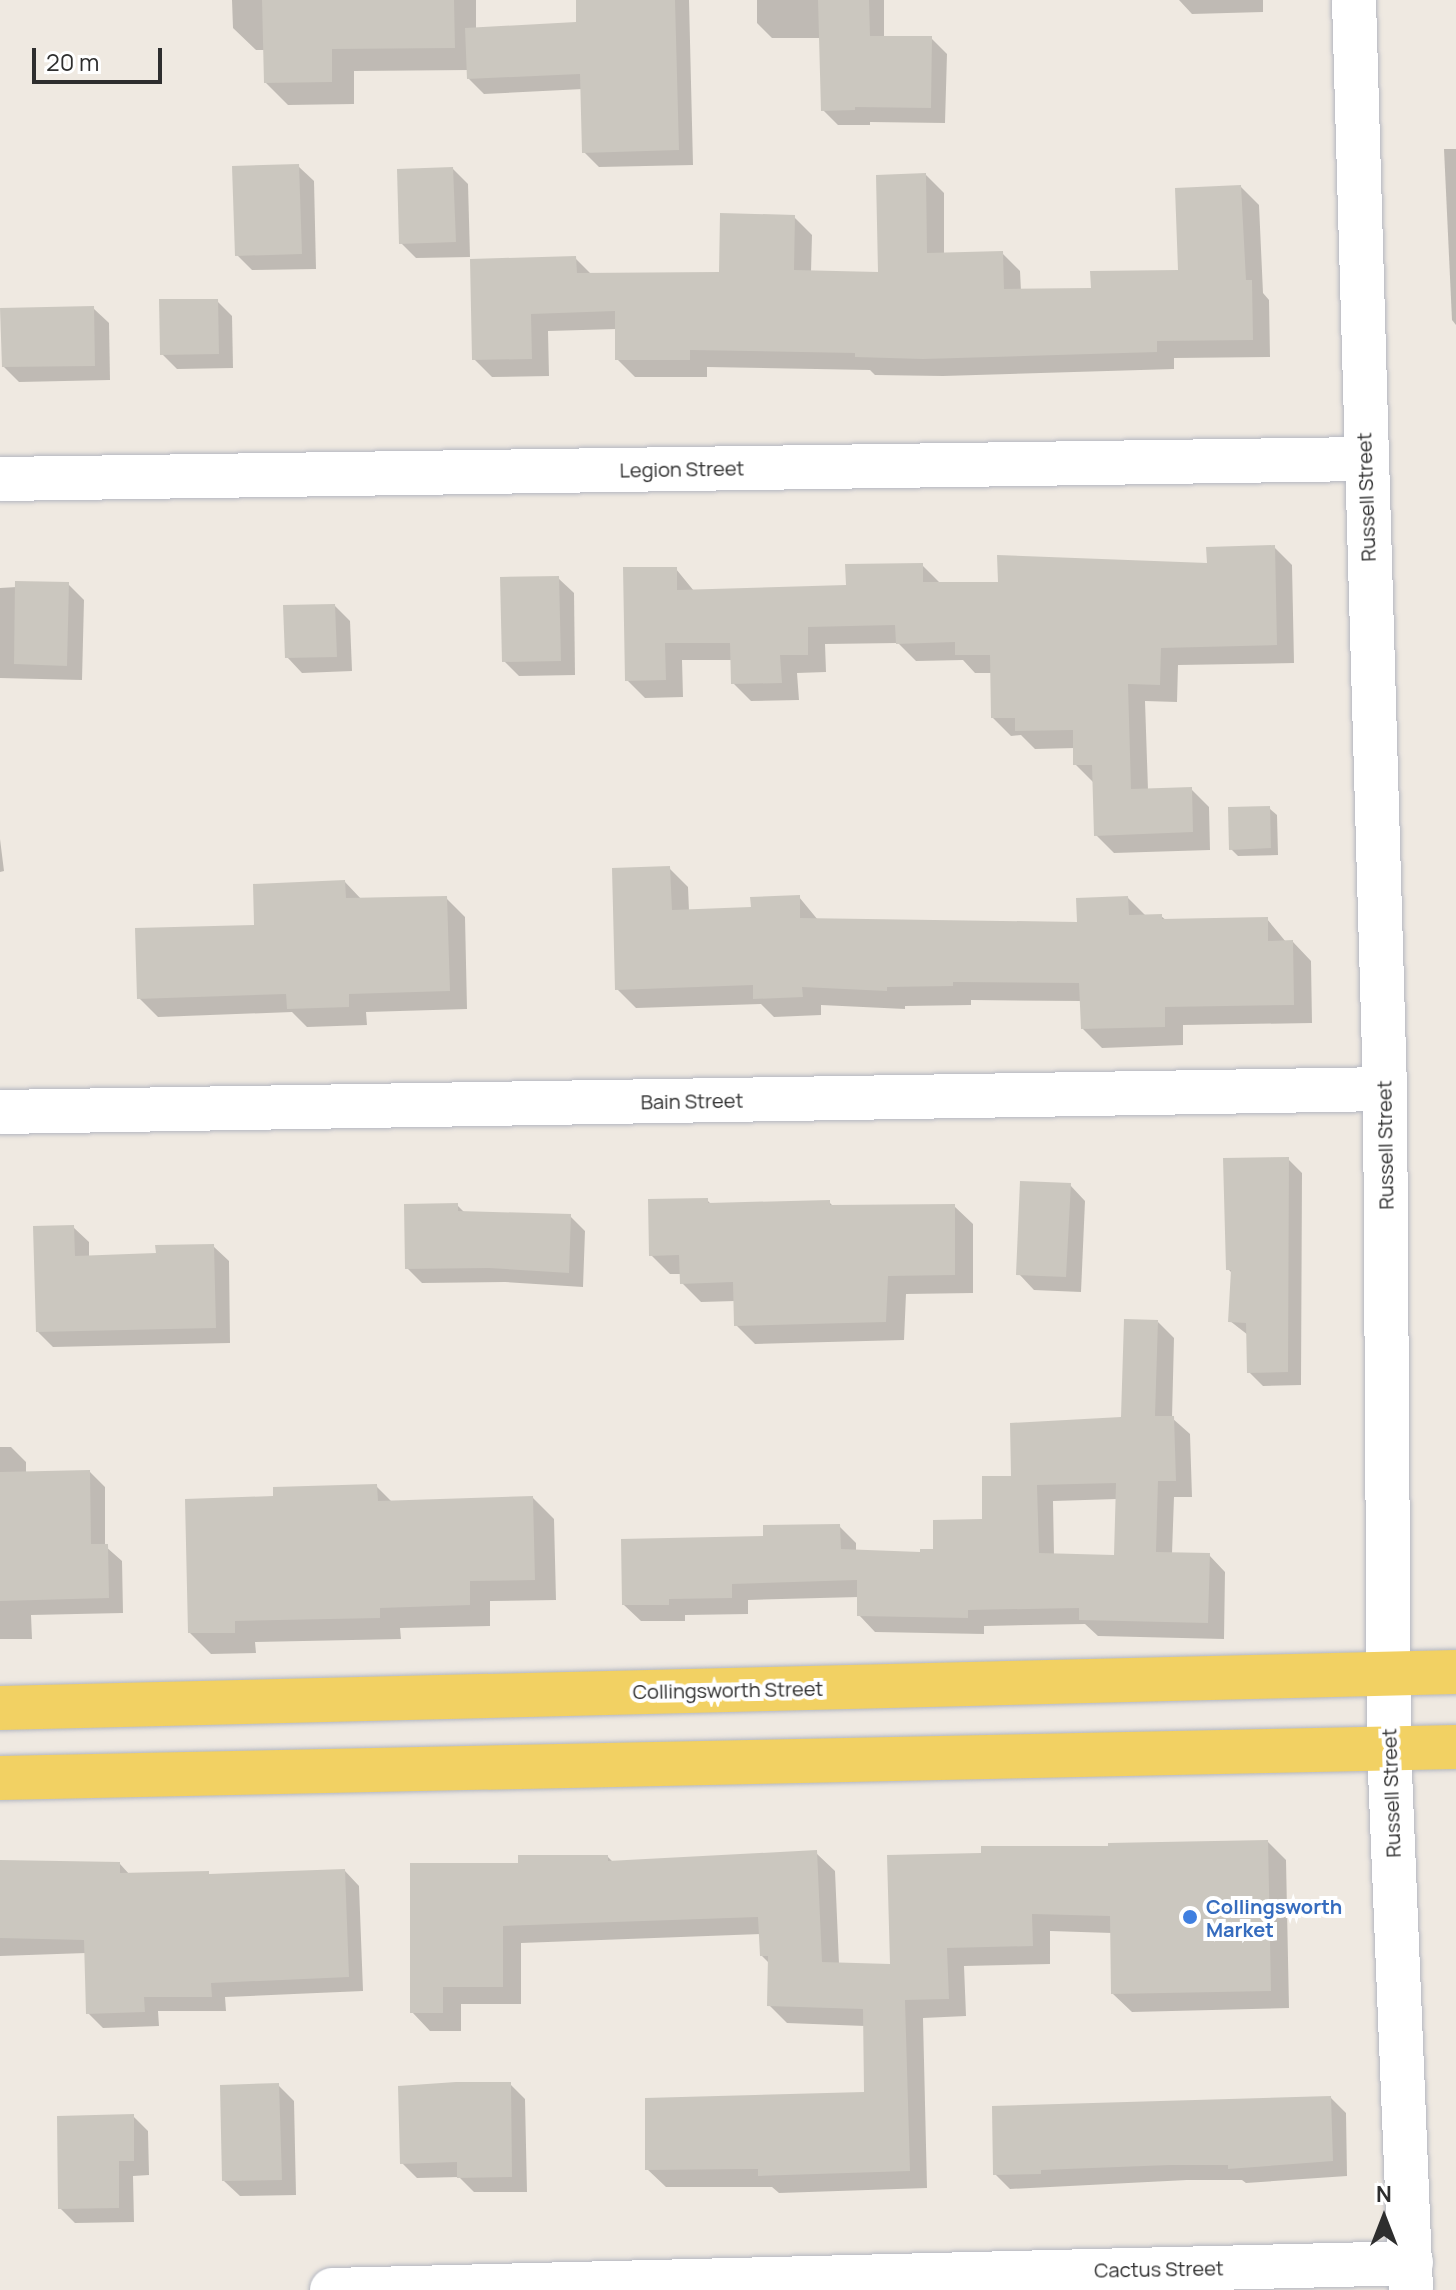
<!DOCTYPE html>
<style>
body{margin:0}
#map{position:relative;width:1456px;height:2290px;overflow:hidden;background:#efe9e1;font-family:Manrope,sans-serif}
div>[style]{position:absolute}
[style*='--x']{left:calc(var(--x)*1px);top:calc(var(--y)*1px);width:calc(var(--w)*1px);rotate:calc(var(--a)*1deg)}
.shadow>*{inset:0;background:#0003}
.building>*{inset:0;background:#cbc7bf}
.roads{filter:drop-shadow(0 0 2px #b4b7c1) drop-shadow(0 0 2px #b4b7c1)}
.minor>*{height:44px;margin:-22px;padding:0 22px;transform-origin:22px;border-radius:22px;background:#fff}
.major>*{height:44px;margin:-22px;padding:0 22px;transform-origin:22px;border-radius:22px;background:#f2d163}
.dots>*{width:22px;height:22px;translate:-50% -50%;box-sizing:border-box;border:4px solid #fff;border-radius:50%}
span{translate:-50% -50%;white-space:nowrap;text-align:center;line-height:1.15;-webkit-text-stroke:8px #fff;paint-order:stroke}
.street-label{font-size:20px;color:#2e2e2e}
.shop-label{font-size:20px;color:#366cbe;font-weight:700}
.left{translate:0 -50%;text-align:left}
.north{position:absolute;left:1344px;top:2178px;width:80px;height:80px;-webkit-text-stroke:6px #fff;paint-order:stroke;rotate:0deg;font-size:22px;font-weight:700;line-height:32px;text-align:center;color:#2e2e2e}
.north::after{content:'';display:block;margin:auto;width:28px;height:36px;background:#2e2e2e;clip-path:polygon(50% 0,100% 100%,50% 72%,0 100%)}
.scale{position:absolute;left:32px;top:48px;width:130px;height:36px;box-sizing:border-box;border:4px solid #2e2e2e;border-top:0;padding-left:10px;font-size:24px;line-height:28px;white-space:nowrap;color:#2e2e2e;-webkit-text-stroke:6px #fff;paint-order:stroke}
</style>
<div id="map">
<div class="shadow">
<div style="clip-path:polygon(232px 0,476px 0,476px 29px,578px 24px,578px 0,689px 0,693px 165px,599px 167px,584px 152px,583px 89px,484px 94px,469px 79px,469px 70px,354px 71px,354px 104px,288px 105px,265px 82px,265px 50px,256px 50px,233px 28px)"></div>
<div style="clip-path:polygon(757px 0,884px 0,884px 38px,931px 38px,947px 54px,945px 123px,870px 122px,870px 125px,838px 125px,823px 110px,821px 38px,772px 38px,757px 23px)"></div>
<div style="clip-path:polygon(1179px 0,1263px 0,1263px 12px,1192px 14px)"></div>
<div style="clip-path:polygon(1444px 149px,1456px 149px,1456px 325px,1452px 320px)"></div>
<div style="clip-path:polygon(298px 166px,314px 181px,316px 269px,252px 270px,237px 255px)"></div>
<div style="clip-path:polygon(453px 169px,468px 184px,470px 257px,416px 258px,401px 243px)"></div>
<div style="clip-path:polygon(926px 175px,944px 193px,944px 255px,1002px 253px,1020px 271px,1021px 291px,1093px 290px,1180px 271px,1241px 187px,1259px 205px,1263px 293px,1269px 300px,1270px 357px,1174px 358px,1174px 369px,943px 376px,875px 375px,870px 370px,707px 367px,707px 377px,635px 377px,617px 359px,617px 329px,548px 331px,549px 376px,492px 377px,474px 359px,575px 258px,592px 275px,721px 274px,794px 217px,812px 235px,811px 272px,880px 274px)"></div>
<div style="clip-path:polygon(217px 301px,232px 316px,233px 368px,177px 369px,162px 354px)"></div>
<div style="clip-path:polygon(93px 308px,109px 323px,110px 380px,19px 382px,4px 367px)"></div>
<div style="clip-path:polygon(1274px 547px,1292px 565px,1294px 663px,1178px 665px,1177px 702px,1145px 701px,1148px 790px,1191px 789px,1209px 807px,1210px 850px,1114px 853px,1096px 835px,1093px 782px,1075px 764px,1075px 748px,1035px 749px,1021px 735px,1011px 736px,993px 718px,992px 673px,975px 673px,963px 660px,916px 661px,898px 643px,825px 644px,826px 672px,797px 673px,799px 700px,751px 701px,733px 683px,732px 660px,682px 660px,683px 697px,645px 698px,627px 680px,676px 569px,694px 591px,848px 587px,922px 565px,941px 584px,1000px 584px,1209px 565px)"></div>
<div style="clip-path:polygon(558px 578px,574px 593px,575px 675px,519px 676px,504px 661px)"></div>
<div style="clip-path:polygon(68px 584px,84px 600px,82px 680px,0 678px,0 588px)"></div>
<div style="clip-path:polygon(335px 606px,350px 621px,352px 671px,302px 673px,287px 657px)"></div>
<div style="clip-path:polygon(1269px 808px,1277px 815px,1278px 855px,1238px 856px,1231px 849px)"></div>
<div style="clip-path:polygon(0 839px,4px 871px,0 872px)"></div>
<div style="clip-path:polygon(669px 868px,688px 887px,689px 911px,753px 909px,799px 897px,818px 920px,1079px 924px,1128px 898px,1146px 916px,1161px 916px,1167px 921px,1267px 919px,1286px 942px,1293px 942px,1311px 961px,1312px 1023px,1183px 1025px,1183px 1045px,1102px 1048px,1083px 1029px,1082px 1001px,971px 1000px,971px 1005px,905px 1006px,905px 1009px,821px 1005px,821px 1015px,774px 1017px,761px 1004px,636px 1008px,617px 989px)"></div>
<div style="clip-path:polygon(345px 882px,362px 900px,446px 898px,465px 917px,467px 1009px,366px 1012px,367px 1025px,307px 1027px,292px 1012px,158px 1017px,139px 998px,256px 927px)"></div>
<div style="clip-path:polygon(1288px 1159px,1302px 1173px,1301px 1385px,1263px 1386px,1249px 1372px,1248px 1335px,1230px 1321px,1232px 1273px,1228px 1269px)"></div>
<div style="clip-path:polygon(1070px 1185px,1085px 1201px,1081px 1292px,1034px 1290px,1019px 1274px)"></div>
<div style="clip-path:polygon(707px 1200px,712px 1205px,829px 1202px,834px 1207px,954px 1206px,973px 1224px,973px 1293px,906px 1294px,904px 1340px,755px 1344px,736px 1325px,735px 1301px,701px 1302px,682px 1283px,681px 1274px,670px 1274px,651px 1255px)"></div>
<div style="clip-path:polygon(457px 1205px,465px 1213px,570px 1216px,585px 1231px,583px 1287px,505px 1282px,422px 1283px,407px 1268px)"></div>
<div style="clip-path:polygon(73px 1227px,89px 1242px,89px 1257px,158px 1255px,213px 1246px,229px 1261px,230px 1343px,53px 1347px,38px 1332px)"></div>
<div style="clip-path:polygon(evenodd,1158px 1322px,1174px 1338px,1172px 1418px,1190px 1434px,1192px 1497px,1174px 1497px,1172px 1554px,1209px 1555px,1225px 1572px,1224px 1639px,1098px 1636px,1085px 1624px,984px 1626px,984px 1634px,875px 1632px,859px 1615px,859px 1597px,748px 1600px,748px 1614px,685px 1615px,685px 1621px,641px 1621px,624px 1605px,765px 1538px,839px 1526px,856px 1543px,856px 1552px,922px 1554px,935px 1551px,984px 1521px,1013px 1478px,1123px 1419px,1158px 1322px,1117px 1499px,1116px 1557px,1054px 1555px,1053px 1501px,1117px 1499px)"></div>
<div style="clip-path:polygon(0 1447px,11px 1447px,26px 1462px,26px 1474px,90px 1472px,105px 1487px,105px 1546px,122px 1561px,123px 1613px,31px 1615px,32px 1639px,0 1639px)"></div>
<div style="clip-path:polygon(376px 1486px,392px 1502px,533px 1498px,554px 1519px,556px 1600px,490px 1601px,490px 1626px,400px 1628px,401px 1639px,255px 1642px,256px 1653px,211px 1654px,190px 1633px)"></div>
<div style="clip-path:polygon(1268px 1842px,1286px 1860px,1289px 2008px,1132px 2012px,1113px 1994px,1112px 1933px,1050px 1931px,1050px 1964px,964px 1966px,966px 2016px,923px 2018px,927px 2188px,779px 2193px,772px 2187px,666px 2187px,647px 2169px,866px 2094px,865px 2026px,787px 2023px,769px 2005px,770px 1964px,762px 1956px,761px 1934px,521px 1943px,521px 2004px,461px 2004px,461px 2031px,430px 2031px,412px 2012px,520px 1865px,608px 1857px,613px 1862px,816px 1853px,835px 1871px,839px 1964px,892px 1966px,1110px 1848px)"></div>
<div style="clip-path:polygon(0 1861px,120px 1864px,130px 1875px,208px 1873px,211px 1876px,345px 1871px,359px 1886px,363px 1991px,225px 1997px,226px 2011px,158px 2011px,159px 2026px,103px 2028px,88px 2013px,86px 1953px,0 1956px)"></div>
<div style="clip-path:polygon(510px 2084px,525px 2099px,527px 2192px,474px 2192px,459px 2177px,417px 2178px,402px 2163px)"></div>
<div style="clip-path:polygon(278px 2085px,294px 2101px,296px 2195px,240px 2196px,224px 2181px)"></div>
<div style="clip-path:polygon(1331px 2098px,1346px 2113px,1347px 2176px,1246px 2183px,1242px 2180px,1187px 2180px,1010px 2189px,995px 2174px)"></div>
<div style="clip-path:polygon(133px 2116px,148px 2131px,149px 2175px,133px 2176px,134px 2222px,75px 2223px,60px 2208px)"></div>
</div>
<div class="building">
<div style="clip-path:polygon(262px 0,454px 0,455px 48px,332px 49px,332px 82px,264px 83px)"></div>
<div style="clip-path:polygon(576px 0,675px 0,679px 150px,582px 153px,580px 74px,467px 79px,465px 28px,576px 22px)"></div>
<div style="clip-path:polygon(818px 0,869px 0,870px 36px,932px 36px,931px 108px,855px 107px,855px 110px,821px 111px)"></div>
<div style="clip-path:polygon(299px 164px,302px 254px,235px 256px,232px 166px)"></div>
<div style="clip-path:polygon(453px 167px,456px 242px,399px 244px,397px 169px)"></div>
<div style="clip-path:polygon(926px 173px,927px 253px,1003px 251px,1004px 289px,1091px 288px,1090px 271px,1178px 270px,1175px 188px,1241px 185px,1246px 280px,1252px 280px,1253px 340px,1157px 341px,1157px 352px,923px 359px,855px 357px,855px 353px,690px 350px,690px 360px,615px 360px,615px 311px,531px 314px,532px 359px,472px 360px,470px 259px,576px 256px,577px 273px,719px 272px,720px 213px,795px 215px,794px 270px,878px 272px,876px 175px)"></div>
<div style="clip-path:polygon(159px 299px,218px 299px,219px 354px,160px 355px)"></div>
<div style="clip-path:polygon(94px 306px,95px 366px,2px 367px,0 308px)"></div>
<div style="clip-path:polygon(1275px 545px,1277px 645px,1161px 648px,1160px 685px,1128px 684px,1131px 789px,1192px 787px,1193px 832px,1094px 836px,1092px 765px,1073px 765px,1073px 730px,1015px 731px,1015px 718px,991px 718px,990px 655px,955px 655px,955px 642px,896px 644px,895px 625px,808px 627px,808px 655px,780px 655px,782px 683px,731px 684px,730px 643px,665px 643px,666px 680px,625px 681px,623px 567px,677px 567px,677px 590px,846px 585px,845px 564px,923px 563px,923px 582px,998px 582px,997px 555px,1207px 563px,1206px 547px)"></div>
<div style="clip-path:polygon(559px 576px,561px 661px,502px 662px,500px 577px)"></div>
<div style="clip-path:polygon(15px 581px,69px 582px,67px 666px,14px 664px)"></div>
<div style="clip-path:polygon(335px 604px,337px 657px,285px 658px,283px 605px)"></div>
<div style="clip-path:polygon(1270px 806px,1271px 848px,1229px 850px,1228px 807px)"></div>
<div style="clip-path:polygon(670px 866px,672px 910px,751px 907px,750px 897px,800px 895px,800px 918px,1077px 922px,1076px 898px,1128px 896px,1129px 915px,1162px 914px,1162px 919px,1268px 917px,1268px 941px,1293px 940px,1294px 1005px,1165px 1007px,1165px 1027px,1081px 1029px,1079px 983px,953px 982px,953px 986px,887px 987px,887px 991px,802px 987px,803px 997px,753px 999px,753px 985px,615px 990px,612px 868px)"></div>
<div style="clip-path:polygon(345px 880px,346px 898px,447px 896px,450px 991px,349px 994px,349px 1007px,287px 1009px,286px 994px,137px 999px,135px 928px,254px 925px,253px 884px)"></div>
<div style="clip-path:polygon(1289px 1157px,1288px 1372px,1247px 1373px,1246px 1323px,1228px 1322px,1231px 1270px,1226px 1270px,1223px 1158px)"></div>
<div style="clip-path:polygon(1020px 1181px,1071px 1183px,1066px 1277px,1016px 1275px)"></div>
<div style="clip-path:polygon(708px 1198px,708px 1203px,830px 1200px,830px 1205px,955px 1204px,955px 1275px,888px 1276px,886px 1322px,734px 1326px,733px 1282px,680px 1284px,679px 1255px,649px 1256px,648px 1199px)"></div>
<div style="clip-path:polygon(458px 1203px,458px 1211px,571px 1214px,569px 1273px,489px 1268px,405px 1269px,404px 1204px)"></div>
<div style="clip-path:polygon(74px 1225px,75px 1256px,156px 1253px,155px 1245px,214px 1244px,216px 1328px,36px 1332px,33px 1226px)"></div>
<div style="clip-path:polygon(evenodd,1124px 1319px,1158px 1320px,1155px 1416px,1174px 1416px,1176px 1481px,1158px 1481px,1156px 1552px,1210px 1553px,1208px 1623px,1079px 1620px,1079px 1608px,968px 1610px,968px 1618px,857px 1616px,857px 1580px,732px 1584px,732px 1598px,669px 1599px,669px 1605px,622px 1605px,621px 1539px,763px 1536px,763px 1525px,840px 1524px,841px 1549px,920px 1552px,920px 1549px,933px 1549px,933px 1520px,982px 1519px,982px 1476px,1011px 1476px,1010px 1423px,1121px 1417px,1124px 1319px,1116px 1483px,1114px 1555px,1039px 1553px,1037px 1485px,1116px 1483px)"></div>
<div style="clip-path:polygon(90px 1470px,91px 1544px,108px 1544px,109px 1598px,0 1601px,0 1472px)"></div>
<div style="clip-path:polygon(377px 1484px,378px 1501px,533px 1496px,535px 1580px,470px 1581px,470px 1605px,380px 1608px,380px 1618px,235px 1621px,235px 1633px,188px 1633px,185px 1499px,273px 1496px,273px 1487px)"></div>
<div style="clip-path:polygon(1268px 1840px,1271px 1991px,1111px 1994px,1110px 1916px,1032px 1914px,1033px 1946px,947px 1948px,949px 1999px,905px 2000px,910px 2171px,758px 2176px,758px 2169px,645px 2170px,645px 2098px,864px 2092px,863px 2009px,767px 2006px,768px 1956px,760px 1956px,758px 1917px,503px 1926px,503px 1987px,443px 1987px,443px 2013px,410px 2013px,410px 1863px,518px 1863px,518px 1855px,608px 1855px,608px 1861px,817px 1850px,822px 1962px,890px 1964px,887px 1855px,981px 1853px,981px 1846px,1108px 1846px,1108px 1843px)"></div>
<div style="clip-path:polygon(0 1860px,120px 1862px,120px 1873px,209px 1871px,209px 1874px,345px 1869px,349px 1977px,211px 1983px,212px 1997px,144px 1997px,145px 2012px,86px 2014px,84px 1940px,0 1938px)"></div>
<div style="clip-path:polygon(456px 2082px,511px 2082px,512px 2177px,457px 2178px,457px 2162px,400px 2164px,398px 2086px)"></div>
<div style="clip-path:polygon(279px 2083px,282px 2180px,222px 2181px,220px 2085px)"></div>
<div style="clip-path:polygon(1331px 2096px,1333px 2161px,1228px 2169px,1228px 2165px,1170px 2165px,1041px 2170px,1041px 2174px,993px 2175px,992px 2106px)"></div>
<div style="clip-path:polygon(134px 2114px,134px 2161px,119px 2161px,119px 2208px,58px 2209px,57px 2116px)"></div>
</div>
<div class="roads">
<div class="minor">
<div style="--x:1354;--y:0;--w:1089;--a:88.37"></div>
<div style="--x:1385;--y:1089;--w:658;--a:89.65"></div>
<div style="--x:1389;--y:1747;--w:543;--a:87.68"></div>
<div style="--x:0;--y:479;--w:1365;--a:-0.84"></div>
<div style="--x:0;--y:1112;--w:1385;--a:-0.95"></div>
<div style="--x:332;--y:2290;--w:1079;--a:-1.43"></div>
</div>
<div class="major">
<div style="--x:0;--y:1708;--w:1456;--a:-1.42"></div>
<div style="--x:0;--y:1778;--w:1456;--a:-1.22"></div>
</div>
</div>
<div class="dots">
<div style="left:1190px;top:1917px;background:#3f7fe0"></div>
</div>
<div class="street-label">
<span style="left:682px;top:469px;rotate:-1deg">Legion Street</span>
<span style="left:1366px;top:497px;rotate:-92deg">Russell Street</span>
<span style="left:692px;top:1101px;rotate:-1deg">Bain Street</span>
<span style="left:1385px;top:1145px;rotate:-91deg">Russell Street</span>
<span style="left:728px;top:1690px;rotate:-1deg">Collingsworth Street</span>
<span style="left:1391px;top:1793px;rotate:-92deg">Russell Street</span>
<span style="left:1159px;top:2269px;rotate:-1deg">Cactus Street</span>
</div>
<div class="shop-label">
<span class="left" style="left:1206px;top:1918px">Collingsworth<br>Market</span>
</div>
<div class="north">N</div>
<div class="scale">20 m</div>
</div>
